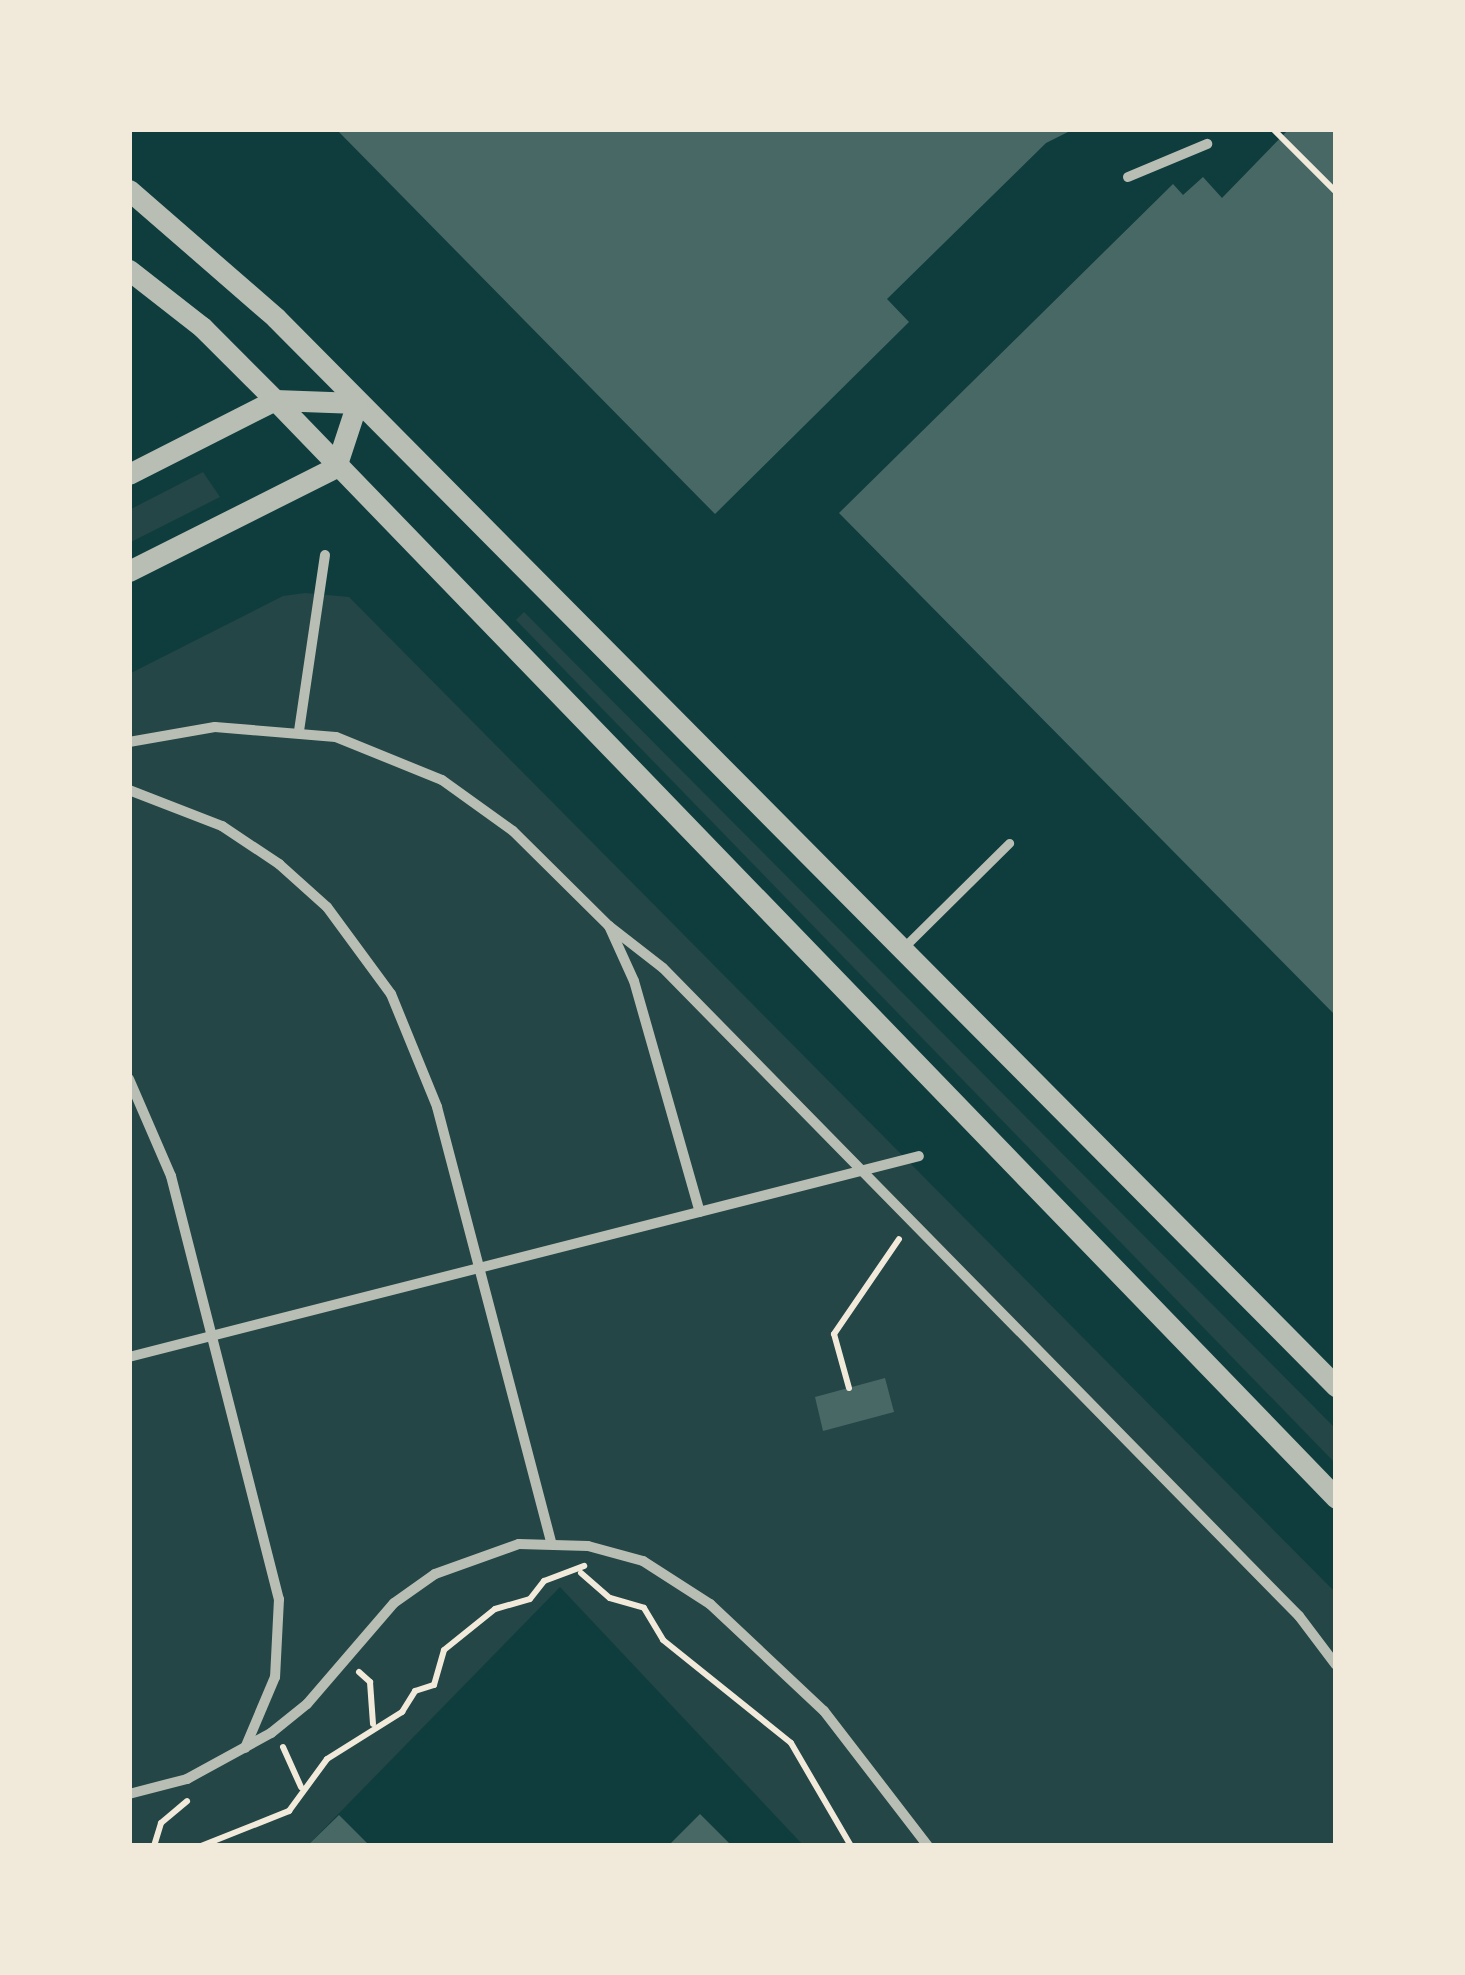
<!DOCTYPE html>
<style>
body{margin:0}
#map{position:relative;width:1465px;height:1975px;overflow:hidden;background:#0f3d3e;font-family:"PT Sans",sans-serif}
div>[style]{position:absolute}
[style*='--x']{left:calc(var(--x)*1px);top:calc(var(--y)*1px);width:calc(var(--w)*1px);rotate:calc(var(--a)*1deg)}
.green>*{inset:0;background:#244646}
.building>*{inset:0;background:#486865}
.path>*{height:6px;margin:-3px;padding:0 3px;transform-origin:3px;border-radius:3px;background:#f1e9da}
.service>*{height:9px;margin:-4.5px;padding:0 4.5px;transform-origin:4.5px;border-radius:4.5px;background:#b8beb3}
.pedestrian>*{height:10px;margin:-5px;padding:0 5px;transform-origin:5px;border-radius:5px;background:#b8beb3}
.tertiary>*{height:21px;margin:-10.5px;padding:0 10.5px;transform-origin:10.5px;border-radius:10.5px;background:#b8beb3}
span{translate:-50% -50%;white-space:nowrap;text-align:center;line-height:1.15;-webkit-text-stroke:12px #f1e9da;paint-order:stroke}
.frame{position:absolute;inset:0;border:132px solid #f1e9da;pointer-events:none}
</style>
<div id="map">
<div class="green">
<div style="clip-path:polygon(203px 472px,220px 497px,129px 543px,129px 510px)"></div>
<div style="clip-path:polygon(305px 593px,349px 597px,1336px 1593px,1336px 1846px,804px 1846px,560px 1587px,307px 1846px,129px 1846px,129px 674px,283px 596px)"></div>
<div style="clip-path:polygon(524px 612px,1336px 1429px,1336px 1464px,516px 620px)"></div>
</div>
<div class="building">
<div style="clip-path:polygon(336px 129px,1074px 129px,1046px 143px,887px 299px,909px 322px,715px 514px)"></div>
<div style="clip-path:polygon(1289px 129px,1336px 129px,1336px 1016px,839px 513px,1173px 184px,1183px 195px,1203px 177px,1222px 198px)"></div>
<div style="clip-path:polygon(885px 1378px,894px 1412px,823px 1431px,815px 1397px)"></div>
<div style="clip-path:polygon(700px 1814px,732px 1846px,668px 1846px)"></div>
<div style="clip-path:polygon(339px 1815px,370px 1846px,307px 1846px)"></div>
</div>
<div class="path">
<div style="--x:1273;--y:129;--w:89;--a:45"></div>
<div style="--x:849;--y:1388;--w:56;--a:-105.5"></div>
<div style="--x:834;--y:1334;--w:115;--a:-55.6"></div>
<div style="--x:581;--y:1573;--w:38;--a:41"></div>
<div style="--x:610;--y:1598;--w:35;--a:16"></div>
<div style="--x:644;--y:1608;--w:37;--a:59"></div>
<div style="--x:663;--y:1640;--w:164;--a:38.8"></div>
<div style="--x:791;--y:1743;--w:119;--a:59.8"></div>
<div style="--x:359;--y:1672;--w:15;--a:42"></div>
<div style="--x:370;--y:1682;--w:42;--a:85.9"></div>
<div style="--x:283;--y:1747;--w:44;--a:65.8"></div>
<div style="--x:154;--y:1846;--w:24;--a:-73"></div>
<div style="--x:161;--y:1823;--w:34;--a:-40"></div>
<div style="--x:201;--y:1846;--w:95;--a:-21.7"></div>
<div style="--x:289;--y:1811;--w:64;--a:-53.8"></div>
<div style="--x:327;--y:1759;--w:89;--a:-32.1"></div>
<div style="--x:402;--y:1712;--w:25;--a:-58"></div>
<div style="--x:415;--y:1691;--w:20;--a:-18"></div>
<div style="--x:434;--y:1685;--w:36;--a:-74"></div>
<div style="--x:444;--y:1650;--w:65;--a:-38.8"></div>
<div style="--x:495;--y:1609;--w:36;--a:-16"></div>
<div style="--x:530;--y:1599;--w:23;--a:-52"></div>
<div style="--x:544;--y:1581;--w:43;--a:-20.6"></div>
</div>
<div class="service">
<div style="--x:904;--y:947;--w:148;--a:-44.7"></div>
</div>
<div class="pedestrian">
<div style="--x:1128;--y:177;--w:86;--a:-22.7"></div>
<div style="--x:299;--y:731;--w:178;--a:-81.6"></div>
<div style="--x:129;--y:742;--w:87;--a:-9.9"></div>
<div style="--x:215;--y:727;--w:121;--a:4.7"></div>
<div style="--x:336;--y:737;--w:114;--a:22.1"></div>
<div style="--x:442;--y:780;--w:87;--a:35.7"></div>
<div style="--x:513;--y:831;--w:135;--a:44.7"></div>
<div style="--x:609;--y:926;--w:60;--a:65.6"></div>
<div style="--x:634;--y:981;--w:240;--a:74.1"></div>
<div style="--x:129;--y:790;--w:100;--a:21.2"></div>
<div style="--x:222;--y:826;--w:69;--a:33.7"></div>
<div style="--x:279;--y:864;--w:64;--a:41.9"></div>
<div style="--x:327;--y:907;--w:108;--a:53.7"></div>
<div style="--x:391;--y:994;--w:122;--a:67.8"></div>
<div style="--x:437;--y:1107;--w:452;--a:75.3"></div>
<div style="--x:609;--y:926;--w:68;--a:37.9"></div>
<div style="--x:663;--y:968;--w:908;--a:45.54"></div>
<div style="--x:1299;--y:1616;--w:61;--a:52.9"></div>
<div style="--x:129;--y:1079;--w:106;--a:66.6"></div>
<div style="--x:171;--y:1176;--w:437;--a:75.7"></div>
<div style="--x:279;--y:1599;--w:78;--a:92.9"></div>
<div style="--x:275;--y:1677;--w:77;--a:112.9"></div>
<div style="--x:129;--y:1357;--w:815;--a:-14.27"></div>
<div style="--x:129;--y:1794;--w:60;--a:-14.5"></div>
<div style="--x:187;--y:1779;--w:96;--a:-28.7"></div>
<div style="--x:271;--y:1733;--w:46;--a:-38.9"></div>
<div style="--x:307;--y:1704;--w:133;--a:-49.3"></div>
<div style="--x:394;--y:1603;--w:50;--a:-35.3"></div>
<div style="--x:435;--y:1574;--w:89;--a:-19.7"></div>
<div style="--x:519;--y:1544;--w:69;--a:1.7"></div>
<div style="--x:588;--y:1546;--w:57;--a:15.3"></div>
<div style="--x:643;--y:1561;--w:80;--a:32.7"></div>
<div style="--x:710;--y:1604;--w:156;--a:43.2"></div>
<div style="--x:824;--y:1711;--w:170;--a:52.4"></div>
</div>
<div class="tertiary">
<div style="--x:129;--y:190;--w:195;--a:41"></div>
<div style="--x:276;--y:318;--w:1505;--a:45.22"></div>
<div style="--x:129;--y:270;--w:93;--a:38"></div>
<div style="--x:202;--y:327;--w:103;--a:45"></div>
<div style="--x:275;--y:400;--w:1527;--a:45.98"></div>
<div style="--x:129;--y:474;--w:164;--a:-26.9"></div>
<div style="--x:275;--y:400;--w:82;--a:2.1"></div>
<div style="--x:357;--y:403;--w:67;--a:108.2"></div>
<div style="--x:336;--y:467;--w:232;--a:153.3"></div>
</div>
<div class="frame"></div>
</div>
